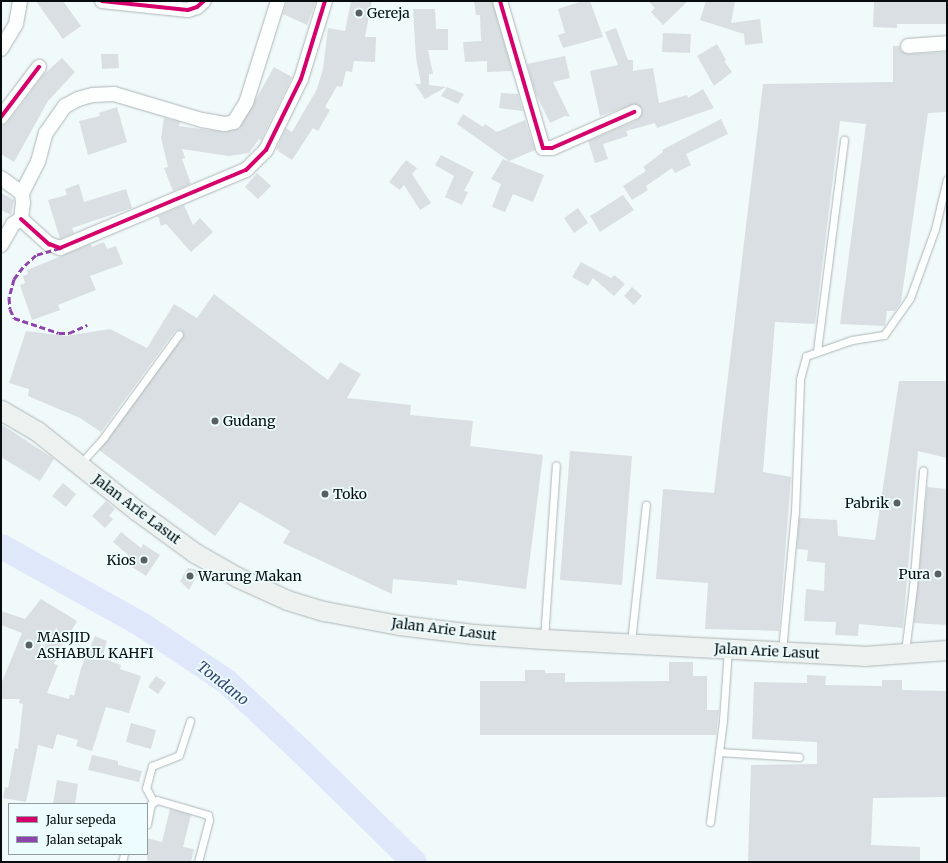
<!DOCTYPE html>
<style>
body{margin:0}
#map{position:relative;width:948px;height:863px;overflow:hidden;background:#f1fafb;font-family:Merriweather,serif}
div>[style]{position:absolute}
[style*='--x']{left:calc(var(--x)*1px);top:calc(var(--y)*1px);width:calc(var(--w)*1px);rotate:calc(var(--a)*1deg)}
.river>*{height:25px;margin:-12.5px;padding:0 12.5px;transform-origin:12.5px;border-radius:12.5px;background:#dee8fa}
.building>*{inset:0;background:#d9dfe2}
.roads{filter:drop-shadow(0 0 1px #adb5b6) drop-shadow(0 0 1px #adb5b6)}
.lane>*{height:7px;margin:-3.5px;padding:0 3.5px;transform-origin:3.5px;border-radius:3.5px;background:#fdfefe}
.street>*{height:14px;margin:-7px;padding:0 7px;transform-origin:7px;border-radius:7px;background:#fdfefe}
.secondary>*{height:19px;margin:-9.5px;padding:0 9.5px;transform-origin:9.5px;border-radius:9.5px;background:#edf2f1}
.quiet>*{height:3px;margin-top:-1.5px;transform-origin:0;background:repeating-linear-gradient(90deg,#8e44ad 0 6px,transparent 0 9px)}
.cycleway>*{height:4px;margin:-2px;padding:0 2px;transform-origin:2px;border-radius:2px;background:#d6006c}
.dots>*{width:11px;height:11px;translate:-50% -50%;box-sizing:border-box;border:2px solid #edfdff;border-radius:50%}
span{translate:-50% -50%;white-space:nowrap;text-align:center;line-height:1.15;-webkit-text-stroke:3.5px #edfdff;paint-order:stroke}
.poi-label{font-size:14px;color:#070d0e}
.left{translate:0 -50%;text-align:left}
.right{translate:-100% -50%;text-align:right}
.street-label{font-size:14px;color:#070d0e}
.water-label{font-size:15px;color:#374772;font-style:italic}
.frame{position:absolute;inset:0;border:2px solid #070d0e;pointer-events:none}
.legend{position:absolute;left:8px;top:803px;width:140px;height:52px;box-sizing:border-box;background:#edfdff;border:1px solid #919d9f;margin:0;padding:5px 7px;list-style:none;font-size:12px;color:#070d0e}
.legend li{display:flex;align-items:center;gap:8px;height:20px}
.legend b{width:20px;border:1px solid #919d9f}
</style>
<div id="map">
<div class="river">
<div style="--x:1;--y:546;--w:160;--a:29.1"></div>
<div style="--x:141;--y:624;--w:102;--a:33.8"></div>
<div style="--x:226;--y:681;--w:101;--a:43"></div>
<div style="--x:300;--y:750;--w:160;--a:44.5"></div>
</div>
<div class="building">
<div style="clip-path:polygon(36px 1px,63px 1px,81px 26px,63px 39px)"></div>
<div style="clip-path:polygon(287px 1px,316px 1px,307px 25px,283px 14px)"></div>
<div style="clip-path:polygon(351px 1px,372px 1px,365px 37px,376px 37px,375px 62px,354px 61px,352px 72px,346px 71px,342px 87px,337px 86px,325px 107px,330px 110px,318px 131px,313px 128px,292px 160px,278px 151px,280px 149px,276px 150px,286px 128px,292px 132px,317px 89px,323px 69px,328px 28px,345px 31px)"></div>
<div style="clip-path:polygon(474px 1px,492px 1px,512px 71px,487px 72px,487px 61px,465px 62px,463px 42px,481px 41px,480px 15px,476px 15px)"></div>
<div style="clip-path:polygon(583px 1px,590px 1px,603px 37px,563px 48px,558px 35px,565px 33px,558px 9px)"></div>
<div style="clip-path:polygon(648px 1px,688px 1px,663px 25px,651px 12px,655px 8px)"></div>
<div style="clip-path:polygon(706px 1px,735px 1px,731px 23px,760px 19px,763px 43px,745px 45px,744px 34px,700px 20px)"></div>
<div style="clip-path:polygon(947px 1px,947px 24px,897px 24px,897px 28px,873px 27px,874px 2px)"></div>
<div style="clip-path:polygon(413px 9px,435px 9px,436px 29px,448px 29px,448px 50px,428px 50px,433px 74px,429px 74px,429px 85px,446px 87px,425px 99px,415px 84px,421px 84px,416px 58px)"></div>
<div style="clip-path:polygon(616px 28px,628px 60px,633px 60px,633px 71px,653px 68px,659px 103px,687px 95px,688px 98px,703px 89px,714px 108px,657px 128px,655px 123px,626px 131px,628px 136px,603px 144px,608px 159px,595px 163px,588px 141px,637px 120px,642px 113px,642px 108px,635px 104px,600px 116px,590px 71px,618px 65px,605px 32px)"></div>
<div style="clip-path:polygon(663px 33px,691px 34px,690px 53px,662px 52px)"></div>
<div style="clip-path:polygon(717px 44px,726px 60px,724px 61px,732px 72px,714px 86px,697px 56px)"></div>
<div style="clip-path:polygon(893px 46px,900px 46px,901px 51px,908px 54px,947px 52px,947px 112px,928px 113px,901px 302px,895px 311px,887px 311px,885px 326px,840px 324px,866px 124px,840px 121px,815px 324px,775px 322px,763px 472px,791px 477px,779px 631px,705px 629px,708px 583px,656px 579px,663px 489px,714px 493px,763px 84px,893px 82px)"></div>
<div style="clip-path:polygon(101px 54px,118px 54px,119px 68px,102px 69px)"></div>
<div style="clip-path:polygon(565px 56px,570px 78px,553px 82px,570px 117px,565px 116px,550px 123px,535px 92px,527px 64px)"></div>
<div style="clip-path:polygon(62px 58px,75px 72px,48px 101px,14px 162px,1px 154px,1px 127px,8px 122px,44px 74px)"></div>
<div style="clip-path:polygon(274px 67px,292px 77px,261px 140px,259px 139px,249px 153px,229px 156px,182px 149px,185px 158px,182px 159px,191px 184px,173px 191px,164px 168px,168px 167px,161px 138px,164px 118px,180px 122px,179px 126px,224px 132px,239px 129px)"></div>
<div style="clip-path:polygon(447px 87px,464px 94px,458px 104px,441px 96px)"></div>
<div style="clip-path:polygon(501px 93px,518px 94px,523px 111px,499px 108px)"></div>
<div style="clip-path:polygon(117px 107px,127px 142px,88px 155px,79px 121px,100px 116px,99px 113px)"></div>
<div style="clip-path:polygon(463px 114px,483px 127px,485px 124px,497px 132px,525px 120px,535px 150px,509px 161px,457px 124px)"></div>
<div style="clip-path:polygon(721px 119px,728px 134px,686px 154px,691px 165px,675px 173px,672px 168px,646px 186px,648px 190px,632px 200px,623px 186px,646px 171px,643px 167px,663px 152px,662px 150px)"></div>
<div style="clip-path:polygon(441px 155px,474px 172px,464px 191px,468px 192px,462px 205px,445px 197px,454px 176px,435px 165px)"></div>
<div style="clip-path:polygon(503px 159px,544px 175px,533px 202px,513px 194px,505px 212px,492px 207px,501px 184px,491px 179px)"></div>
<div style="clip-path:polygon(406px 160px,417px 168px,412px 174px,431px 203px,420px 210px,404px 185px,400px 190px,389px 182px)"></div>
<div style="clip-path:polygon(257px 173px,271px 186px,258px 199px,245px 187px)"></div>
<div style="clip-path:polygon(79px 184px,84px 202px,126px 189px,132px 208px,72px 228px,74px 233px,60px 239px,48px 200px,67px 195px,65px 189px)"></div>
<div style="clip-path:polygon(1px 193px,14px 200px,11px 215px,1px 210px)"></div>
<div style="clip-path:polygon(623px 195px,634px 210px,600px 232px,590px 216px)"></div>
<div style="clip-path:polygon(184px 205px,193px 225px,200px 218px,213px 232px,191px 252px,166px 224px,161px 226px,158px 216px)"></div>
<div style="clip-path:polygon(578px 208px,588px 223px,574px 233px,564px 218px)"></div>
<div style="clip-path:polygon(104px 242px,107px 249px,116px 246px,123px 264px,90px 276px,96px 290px,58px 305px,60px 310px,32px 320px,20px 285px,25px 283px,23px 276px,28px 274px,27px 270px,91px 244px,92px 247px)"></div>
<div style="clip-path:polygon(581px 262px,611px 278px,614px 275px,625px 284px,614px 296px,593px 278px,588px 286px,572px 277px)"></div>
<div style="clip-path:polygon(632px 287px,642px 296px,634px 305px,624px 296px)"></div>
<div style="clip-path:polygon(214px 294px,328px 380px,340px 362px,361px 374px,347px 398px,411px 405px,410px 415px,473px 421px,470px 446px,543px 455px,526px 589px,457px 580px,457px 585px,393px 579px,392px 594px,283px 543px,290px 531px,240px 502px,215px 536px,99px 450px,183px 337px,182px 330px,175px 331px,101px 432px,80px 418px,28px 396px,29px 389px,9px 383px,26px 331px,66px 336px,110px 329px,147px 348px,174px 304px,197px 318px)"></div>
<div style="clip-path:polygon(899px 381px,947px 381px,947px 458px,918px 451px,903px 628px,859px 624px,858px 636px,835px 635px,836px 622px,804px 621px,806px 589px,824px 591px,825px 563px,807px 561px,808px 550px,797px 549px,799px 518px,837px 520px,838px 536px,875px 540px)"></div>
<div style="clip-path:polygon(1px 424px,54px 459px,40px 481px,1px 457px)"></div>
<div style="clip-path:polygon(570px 451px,632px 456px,622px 585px,560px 580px)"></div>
<div style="clip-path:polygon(63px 483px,76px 494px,66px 507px,52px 496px)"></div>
<div style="clip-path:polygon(927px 487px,947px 489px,947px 625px,914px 623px)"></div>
<div style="clip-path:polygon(106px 501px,115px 509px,109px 516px,113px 519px,105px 528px,92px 516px)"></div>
<div style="clip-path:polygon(121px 532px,141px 548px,143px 544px,160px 555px,146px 576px,129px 565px,133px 559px,113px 542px)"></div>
<div style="clip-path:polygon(188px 568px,200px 570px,189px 590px,180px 581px)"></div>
<div style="clip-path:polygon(41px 599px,77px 621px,66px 640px,64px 639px,54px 664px,58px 665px,47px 693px,69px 699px,70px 694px,74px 696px,81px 668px,95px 636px,107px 641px,102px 658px,121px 665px,120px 669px,141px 676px,129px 713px,106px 707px,92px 751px,76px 746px,78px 740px,57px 734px,53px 749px,38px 745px,26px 802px,3px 798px,5px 787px,8px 788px,15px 748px,18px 749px,23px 704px,19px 703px,20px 699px,1px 699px,1px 684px,22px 633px,1px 625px,1px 611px,25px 619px)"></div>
<div style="clip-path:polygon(669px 662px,693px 662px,693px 676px,707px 676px,707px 710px,719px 710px,716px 735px,480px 735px,480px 681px,525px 681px,525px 670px,545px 670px,545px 673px,565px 673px,565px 682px,669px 681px)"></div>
<div style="clip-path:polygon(807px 675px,826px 676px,825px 685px,882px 686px,882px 680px,902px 680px,902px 690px,947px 691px,947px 797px,873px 798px,871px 845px,920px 847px,920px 862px,748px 862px,751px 765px,817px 764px,817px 742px,752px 739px,754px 682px,807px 683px)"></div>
<div style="clip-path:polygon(156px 676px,166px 683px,158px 694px,148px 687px)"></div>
<div style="clip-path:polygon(131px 723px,156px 730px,151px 749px,126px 742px)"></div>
<div style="clip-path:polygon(92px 755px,118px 761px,118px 765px,142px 771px,139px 782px,88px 770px)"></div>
<div style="clip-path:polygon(57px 780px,78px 784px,75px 804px,53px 804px)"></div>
<div style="clip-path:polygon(170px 809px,191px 815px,183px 847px,194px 849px,191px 862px,147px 862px,147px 838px,162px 842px)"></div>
</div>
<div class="roads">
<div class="lane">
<div style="--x:817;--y:351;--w:213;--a:-82.7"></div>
<div style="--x:80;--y:464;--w:36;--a:-48"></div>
<div style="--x:104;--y:437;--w:127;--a:-53.9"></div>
<div style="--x:544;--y:639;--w:174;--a:-86.1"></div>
<div style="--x:631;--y:642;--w:138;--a:-83.8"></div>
<div style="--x:782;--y:651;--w:140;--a:-84.7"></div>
<div style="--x:795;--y:512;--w:133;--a:-87.8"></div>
<div style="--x:800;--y:379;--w:24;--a:-75"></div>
<div style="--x:806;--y:356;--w:49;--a:-19.2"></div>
<div style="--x:852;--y:340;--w:32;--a:-9"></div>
<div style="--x:884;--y:335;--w:45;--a:-54.9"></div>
<div style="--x:910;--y:298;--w:73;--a:-70.1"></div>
<div style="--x:935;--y:229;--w:51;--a:-76.5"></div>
<div style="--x:905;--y:652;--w:65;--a:-83"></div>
<div style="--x:913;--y:587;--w:117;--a:-85.1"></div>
<div style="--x:719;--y:752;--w:80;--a:3.6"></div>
<div style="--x:153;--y:801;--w:15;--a:-118"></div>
<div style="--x:146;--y:788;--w:23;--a:-75"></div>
<div style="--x:152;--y:766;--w:29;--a:-22"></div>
<div style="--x:179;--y:755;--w:36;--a:-72"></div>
<div style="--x:710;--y:822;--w:103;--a:-82.7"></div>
<div style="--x:723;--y:720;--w:71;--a:-86"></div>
<div style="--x:147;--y:824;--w:20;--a:-79"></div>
<div style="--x:151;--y:804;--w:7;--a:-34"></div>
<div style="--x:157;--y:800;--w:53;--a:16.4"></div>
<div style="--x:208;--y:815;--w:5;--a:79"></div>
<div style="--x:209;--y:820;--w:43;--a:104.7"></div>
<div style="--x:122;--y:862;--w:8;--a:-76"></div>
</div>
<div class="street">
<div style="--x:102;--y:1;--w:86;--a:6"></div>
<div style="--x:188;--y:10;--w:9;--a:-18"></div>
<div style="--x:197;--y:7;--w:9;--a:-41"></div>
<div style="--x:500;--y:1;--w:153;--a:73.7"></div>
<div style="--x:543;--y:148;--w:9;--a:0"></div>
<div style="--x:552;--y:148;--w:90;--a:-23.7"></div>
<div style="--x:908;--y:46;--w:39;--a:-4"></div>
<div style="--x:1;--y:49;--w:29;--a:-59"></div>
<div style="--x:16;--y:24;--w:23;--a:-80"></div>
<div style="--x:1;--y:117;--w:63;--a:-52.8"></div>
<div style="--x:1;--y:178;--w:26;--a:36"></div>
<div style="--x:21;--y:219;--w:38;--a:42"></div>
<div style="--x:49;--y:244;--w:12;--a:20"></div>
<div style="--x:60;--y:248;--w:202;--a:-22.8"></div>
<div style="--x:246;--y:170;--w:28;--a:-45"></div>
<div style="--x:266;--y:150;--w:79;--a:-63.8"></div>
<div style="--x:301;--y:79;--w:82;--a:-72.9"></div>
<div style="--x:21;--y:219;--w:16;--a:-83"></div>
<div style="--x:23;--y:203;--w:10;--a:-96"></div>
<div style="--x:22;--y:193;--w:35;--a:-63"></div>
<div style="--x:38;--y:162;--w:30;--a:-75"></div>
<div style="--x:46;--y:133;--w:33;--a:-55"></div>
<div style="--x:65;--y:106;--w:15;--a:-28"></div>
<div style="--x:78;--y:99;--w:16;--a:-15"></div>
<div style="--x:93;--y:95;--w:21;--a:-3"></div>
<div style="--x:114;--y:94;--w:92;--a:16.5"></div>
<div style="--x:202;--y:120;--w:23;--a:10"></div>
<div style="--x:225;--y:124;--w:9;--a:-13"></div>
<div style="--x:234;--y:122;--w:22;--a:-58"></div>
<div style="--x:246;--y:103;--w:107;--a:-72.6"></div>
<div style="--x:1;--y:245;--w:24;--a:-60"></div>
<div style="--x:13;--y:224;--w:9;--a:-32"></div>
</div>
<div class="secondary">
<div style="--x:1;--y:410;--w:42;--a:30.3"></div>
<div style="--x:37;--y:431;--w:127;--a:38.6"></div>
<div style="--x:136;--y:510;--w:73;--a:36.1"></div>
<div style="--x:195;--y:553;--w:48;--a:29.7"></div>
<div style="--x:237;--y:577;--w:55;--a:24.7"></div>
<div style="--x:287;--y:600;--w:39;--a:17"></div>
<div style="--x:324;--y:611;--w:76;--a:10.6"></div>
<div style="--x:399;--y:625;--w:75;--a:6.9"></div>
<div style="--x:473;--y:634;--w:71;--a:4"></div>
<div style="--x:544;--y:639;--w:320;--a:3"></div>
<div style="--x:864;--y:656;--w:83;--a:-4.1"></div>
</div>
</div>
<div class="quiet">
<div style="--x:60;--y:248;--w:25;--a:164"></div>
<div style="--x:36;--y:255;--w:18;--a:137"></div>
<div style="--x:23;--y:267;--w:15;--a:127"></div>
<div style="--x:14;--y:279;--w:20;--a:105"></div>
<div style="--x:9;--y:298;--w:11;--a:85"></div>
<div style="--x:10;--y:309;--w:10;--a:66"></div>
<div style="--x:14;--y:318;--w:47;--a:18.4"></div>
<div style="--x:59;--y:333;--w:10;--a:0"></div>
<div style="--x:69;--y:333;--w:20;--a:-24"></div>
</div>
<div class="cycleway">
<div style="--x:102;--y:1;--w:86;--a:6"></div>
<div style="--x:188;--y:10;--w:9;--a:-18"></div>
<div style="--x:197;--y:7;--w:9;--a:-41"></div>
<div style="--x:500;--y:1;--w:153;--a:73.7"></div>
<div style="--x:543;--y:148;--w:9;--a:0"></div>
<div style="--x:552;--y:148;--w:90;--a:-23.7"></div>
<div style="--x:1;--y:117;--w:63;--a:-52.8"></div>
<div style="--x:21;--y:219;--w:38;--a:42"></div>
<div style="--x:49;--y:244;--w:12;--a:20"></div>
<div style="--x:60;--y:248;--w:202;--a:-22.8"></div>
<div style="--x:246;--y:170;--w:28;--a:-45"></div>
<div style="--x:266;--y:150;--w:79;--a:-63.8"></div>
<div style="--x:301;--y:79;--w:82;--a:-72.9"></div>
</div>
<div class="dots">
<div style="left:359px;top:13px;background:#596061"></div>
<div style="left:215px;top:421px;background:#596061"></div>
<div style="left:325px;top:494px;background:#596061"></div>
<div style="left:897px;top:503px;background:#596061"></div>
<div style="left:144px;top:560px;background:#596061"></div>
<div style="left:938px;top:574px;background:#596061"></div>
<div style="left:190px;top:576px;background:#596061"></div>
<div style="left:29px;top:645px;background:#596061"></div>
</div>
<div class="poi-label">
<span class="left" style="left:367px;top:13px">Gereja</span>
<span class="left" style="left:223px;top:421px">Gudang</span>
<span class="left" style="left:333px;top:494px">Toko</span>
<span class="right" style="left:889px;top:503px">Pabrik</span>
<span class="right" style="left:136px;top:560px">Kios</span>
<span class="right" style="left:930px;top:574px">Pura</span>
<span class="left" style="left:198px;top:576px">Warung Makan</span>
<span class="left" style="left:37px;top:645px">MASJID<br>ASHABUL KAHFI</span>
</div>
<div class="street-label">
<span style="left:137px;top:509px;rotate:37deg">Jalan Arie Lasut</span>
<span style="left:444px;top:629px;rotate:7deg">Jalan Arie Lasut</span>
<span style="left:767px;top:651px;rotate:3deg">Jalan Arie Lasut</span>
</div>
<div class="water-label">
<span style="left:223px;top:683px;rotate:38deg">Tondano</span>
</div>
<div class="frame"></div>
<ul class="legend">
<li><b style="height:5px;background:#d6006c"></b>Jalur sepeda</li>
<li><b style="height:5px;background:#8e44ad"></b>Jalan setapak</li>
</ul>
</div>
